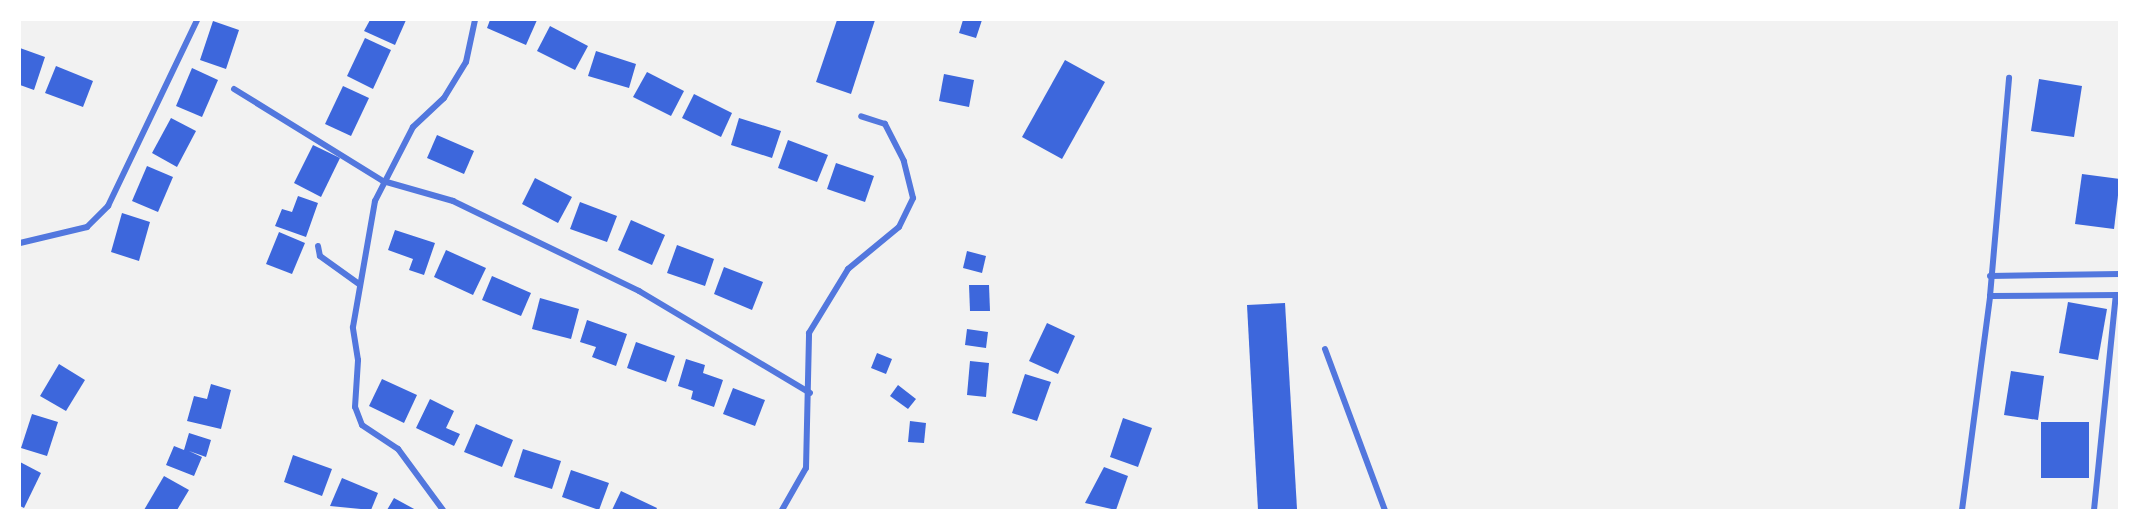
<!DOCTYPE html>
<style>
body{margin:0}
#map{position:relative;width:2139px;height:530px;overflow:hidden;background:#f2f2f2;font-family:"DM Sans",sans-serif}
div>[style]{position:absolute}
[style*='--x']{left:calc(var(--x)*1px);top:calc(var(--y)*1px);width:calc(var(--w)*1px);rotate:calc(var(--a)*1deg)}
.building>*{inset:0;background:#3d67dc}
.minor>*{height:6px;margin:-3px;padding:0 3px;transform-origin:3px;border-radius:3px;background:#5277de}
span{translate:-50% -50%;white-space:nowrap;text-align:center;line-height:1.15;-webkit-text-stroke:4.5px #fff;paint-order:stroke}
.frame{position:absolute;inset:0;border:21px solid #fff;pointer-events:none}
</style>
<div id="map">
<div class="building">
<div style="clip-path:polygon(370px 20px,406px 20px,395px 45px,364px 31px)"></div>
<div style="clip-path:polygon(490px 20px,537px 20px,526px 45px,487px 28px)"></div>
<div style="clip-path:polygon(837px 20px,875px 20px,851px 94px,816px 82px)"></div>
<div style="clip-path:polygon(963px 20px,982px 20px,976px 38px,959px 33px)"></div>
<div style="clip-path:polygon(213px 21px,239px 30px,226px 69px,200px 60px)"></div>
<div style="clip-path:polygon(550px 26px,588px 46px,575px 70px,537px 51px)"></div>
<div style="clip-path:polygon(365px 38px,391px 50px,373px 89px,347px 76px)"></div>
<div style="clip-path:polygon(20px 48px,45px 57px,34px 90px,20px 85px)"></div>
<div style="clip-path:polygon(596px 51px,636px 64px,629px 88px,588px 76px)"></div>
<div style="clip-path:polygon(1065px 60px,1105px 82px,1062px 159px,1022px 137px)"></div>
<div style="clip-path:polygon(56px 66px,93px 81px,83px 107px,45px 93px)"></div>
<div style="clip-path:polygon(192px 68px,218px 80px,202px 117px,176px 106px)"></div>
<div style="clip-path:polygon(647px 72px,684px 91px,671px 116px,633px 97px)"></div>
<div style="clip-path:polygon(944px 74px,974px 80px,969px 107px,939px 101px)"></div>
<div style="clip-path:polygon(2039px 79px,2082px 86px,2074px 137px,2031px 131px)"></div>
<div style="clip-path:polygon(343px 86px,369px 98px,351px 136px,325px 124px)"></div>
<div style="clip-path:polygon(694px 94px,732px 113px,721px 137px,682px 118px)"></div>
<div style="clip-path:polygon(171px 118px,196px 131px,177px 167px,152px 153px)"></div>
<div style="clip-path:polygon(739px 118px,781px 131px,772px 158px,731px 145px)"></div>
<div style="clip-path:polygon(437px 135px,474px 151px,464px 174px,427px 158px)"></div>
<div style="clip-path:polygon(788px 140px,828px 155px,817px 182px,778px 168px)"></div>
<div style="clip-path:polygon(313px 145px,340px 158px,321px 197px,294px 183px)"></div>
<div style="clip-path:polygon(836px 163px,874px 176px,865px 202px,827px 189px)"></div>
<div style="clip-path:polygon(147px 166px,173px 177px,158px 212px,132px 201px)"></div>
<div style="clip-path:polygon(2082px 174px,2120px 179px,2114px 229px,2075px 224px)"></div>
<div style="clip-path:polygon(535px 178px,572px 197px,558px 223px,522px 204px)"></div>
<div style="clip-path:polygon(298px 196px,318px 203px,306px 237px,275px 226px,282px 209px,292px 212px)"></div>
<div style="clip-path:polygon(580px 202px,617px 216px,607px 242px,570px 229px)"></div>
<div style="clip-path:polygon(122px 213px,150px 222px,139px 261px,111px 252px)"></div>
<div style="clip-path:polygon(631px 220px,665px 235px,652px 265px,618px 250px)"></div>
<div style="clip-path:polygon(395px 230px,435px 243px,424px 275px,409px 270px,413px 259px,388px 250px)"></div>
<div style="clip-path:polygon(279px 232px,305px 243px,292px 274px,266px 264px)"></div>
<div style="clip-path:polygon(677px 245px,714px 259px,705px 286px,667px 273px)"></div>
<div style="clip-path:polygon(446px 250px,486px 268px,473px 295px,434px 277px)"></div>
<div style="clip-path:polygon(967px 251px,986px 256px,982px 273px,963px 268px)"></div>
<div style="clip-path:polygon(724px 267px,763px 282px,752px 310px,714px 294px)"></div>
<div style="clip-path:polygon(492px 276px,531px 293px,521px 316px,482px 300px)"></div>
<div style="clip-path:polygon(969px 285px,989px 285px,990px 311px,970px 311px)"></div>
<div style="clip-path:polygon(540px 298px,579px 309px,571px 339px,532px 329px)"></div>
<div style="clip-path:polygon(2068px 302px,2107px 309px,2098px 360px,2059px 353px)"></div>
<div style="clip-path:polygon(1285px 303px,1297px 509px,1258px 510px,1247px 305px)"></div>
<div style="clip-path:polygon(587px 320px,627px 334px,616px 366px,592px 357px,596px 347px,580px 342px)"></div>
<div style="clip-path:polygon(1047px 323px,1075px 336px,1058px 374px,1029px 361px)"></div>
<div style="clip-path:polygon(967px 329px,988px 332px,986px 348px,965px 345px)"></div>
<div style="clip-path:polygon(636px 342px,675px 356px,666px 382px,627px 368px)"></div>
<div style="clip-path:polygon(877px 353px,892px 359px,886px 374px,871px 368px)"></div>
<div style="clip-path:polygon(686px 359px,705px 365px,703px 373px,723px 380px,714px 407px,691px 399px,693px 391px,678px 386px)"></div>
<div style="clip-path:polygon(970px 361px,989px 363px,986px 397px,967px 395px)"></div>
<div style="clip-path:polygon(59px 364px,85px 380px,66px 411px,40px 396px)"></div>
<div style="clip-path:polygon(2011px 371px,2044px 376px,2038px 420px,2004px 415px)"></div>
<div style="clip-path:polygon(1025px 374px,1051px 382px,1037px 421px,1012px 413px)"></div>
<div style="clip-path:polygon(382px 379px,417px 395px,404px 423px,369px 406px)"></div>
<div style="clip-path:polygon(211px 384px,231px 390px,221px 429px,187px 421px,194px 396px,207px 399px)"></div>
<div style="clip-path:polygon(898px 385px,916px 399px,908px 409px,890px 396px)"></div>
<div style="clip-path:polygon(733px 388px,765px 400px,755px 426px,723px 414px)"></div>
<div style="clip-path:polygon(430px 399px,454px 411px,446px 428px,460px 434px,454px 446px,416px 428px)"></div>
<div style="clip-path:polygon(32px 414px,58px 422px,47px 456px,21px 448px)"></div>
<div style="clip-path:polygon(1123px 418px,1152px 428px,1138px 467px,1110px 457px)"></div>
<div style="clip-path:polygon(910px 421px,926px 423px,924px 443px,908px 442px)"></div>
<div style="clip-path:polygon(2041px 422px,2089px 422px,2089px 478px,2041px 478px)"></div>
<div style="clip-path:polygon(476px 424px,513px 440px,502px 467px,464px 452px)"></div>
<div style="clip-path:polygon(189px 433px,211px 440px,206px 457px,189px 451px,202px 457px,194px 476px,166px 465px,174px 446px,184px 450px)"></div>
<div style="clip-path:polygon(523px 449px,561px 461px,552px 489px,514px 477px)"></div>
<div style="clip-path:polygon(293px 455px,332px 469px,322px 496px,284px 482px)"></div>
<div style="clip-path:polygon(20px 462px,41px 473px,24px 508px,20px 506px)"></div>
<div style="clip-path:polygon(1104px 467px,1128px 476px,1116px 510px,1085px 503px)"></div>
<div style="clip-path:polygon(571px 470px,609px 483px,599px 510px,562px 497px)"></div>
<div style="clip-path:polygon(164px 476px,189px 490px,177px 510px,144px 510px)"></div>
<div style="clip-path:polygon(342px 478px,378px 493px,371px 510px,330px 506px)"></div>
<div style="clip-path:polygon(621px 491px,657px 508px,656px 510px,612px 510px)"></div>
<div style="clip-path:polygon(394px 498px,416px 510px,387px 510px)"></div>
</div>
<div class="minor">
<div style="--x:234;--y:89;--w:175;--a:31.7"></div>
<div style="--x:383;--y:181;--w:73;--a:15.9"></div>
<div style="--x:453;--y:201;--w:207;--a:25.8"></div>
<div style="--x:639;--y:291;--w:199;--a:30.8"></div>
<div style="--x:20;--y:243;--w:69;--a:-13.4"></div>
<div style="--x:87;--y:227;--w:30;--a:-45"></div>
<div style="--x:108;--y:206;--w:206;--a:-64.4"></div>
<div style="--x:318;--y:246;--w:10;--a:79"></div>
<div style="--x:320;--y:256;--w:48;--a:35.7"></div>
<div style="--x:1990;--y:276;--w:130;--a:-0.9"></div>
<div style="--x:1990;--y:296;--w:128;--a:-0.4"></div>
<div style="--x:1325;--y:349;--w:172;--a:69.6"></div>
<div style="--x:443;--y:510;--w:76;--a:-126.4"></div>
<div style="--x:398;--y:449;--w:43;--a:-146.3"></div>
<div style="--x:362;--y:425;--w:19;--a:-111"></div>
<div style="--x:355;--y:407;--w:47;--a:-86.3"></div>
<div style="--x:358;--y:360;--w:33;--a:-99"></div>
<div style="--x:353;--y:327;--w:128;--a:-80.1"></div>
<div style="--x:375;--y:201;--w:83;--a:-62.8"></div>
<div style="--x:413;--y:127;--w:42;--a:-43.1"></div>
<div style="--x:444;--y:98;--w:42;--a:-58.6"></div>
<div style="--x:466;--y:62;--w:43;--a:-77.9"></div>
<div style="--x:782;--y:510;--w:48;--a:-60.3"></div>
<div style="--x:806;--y:468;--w:135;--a:-88.7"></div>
<div style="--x:809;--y:333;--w:75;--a:-58.6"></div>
<div style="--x:848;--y:269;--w:66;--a:-39.5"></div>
<div style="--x:899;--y:227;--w:32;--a:-64"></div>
<div style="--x:913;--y:198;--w:38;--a:-104"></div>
<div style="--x:904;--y:161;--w:42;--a:-117.2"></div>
<div style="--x:885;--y:124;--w:25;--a:-162"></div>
<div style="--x:1962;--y:510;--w:216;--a:-82.5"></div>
<div style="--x:1990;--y:296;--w:219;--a:-85"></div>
<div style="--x:2094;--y:510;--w:216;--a:-84.2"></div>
</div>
<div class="frame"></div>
</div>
